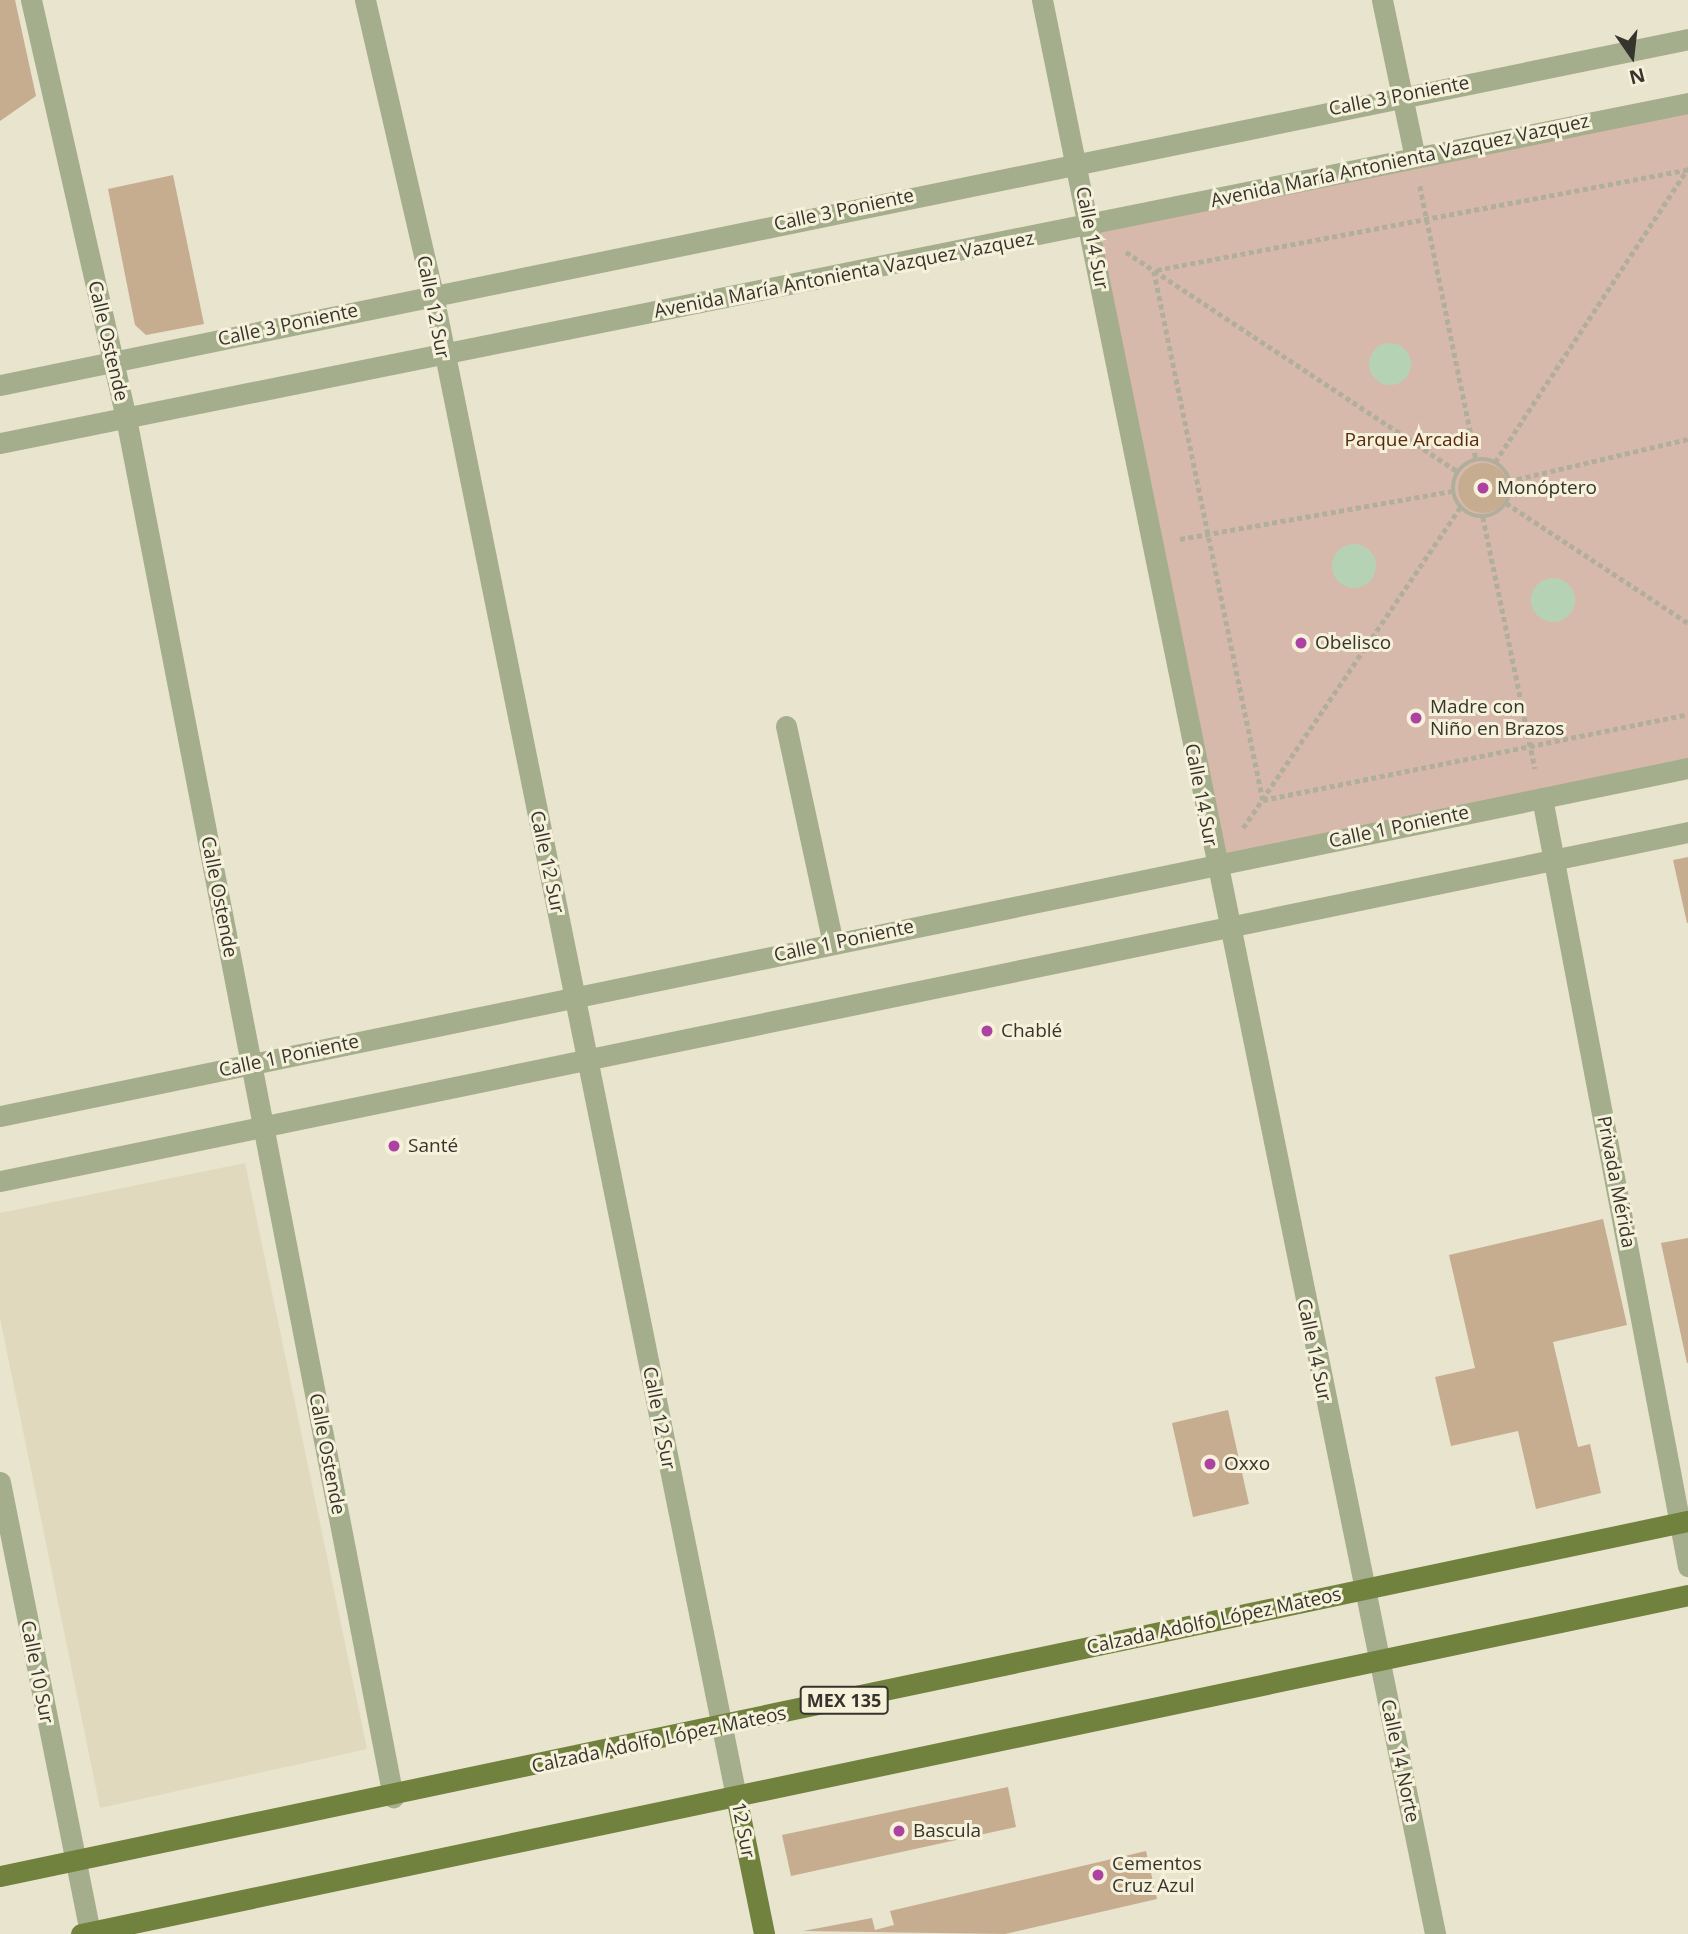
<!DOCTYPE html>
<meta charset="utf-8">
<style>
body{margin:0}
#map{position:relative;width:1688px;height:1934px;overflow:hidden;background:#e9e4ce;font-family:"Open Sans",sans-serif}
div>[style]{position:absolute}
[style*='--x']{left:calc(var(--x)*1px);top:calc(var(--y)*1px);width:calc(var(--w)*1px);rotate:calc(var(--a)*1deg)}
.built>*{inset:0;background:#e1d9bd}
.green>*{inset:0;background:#d7b9ab}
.water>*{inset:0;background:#b6d2b5}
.round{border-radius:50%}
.building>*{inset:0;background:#c6ad90}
.path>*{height:4.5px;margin-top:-2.25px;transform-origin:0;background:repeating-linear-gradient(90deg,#b2ae9c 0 5px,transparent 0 8.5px)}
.path>.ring{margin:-2.25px;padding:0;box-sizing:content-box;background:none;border:4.5px solid #b2ae9c;border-radius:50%}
.minor>*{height:21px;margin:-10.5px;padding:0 10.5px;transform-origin:10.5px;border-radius:10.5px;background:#a5ae8c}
.primary>*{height:21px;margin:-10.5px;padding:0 10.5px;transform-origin:10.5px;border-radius:10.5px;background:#71813e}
.dots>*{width:19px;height:19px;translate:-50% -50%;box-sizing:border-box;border:4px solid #f6f1db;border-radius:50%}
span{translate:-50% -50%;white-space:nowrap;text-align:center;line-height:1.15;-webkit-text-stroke:6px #f6f1db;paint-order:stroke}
.shield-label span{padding:2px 5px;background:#f6f1db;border:2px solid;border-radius:5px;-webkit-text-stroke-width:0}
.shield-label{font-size:18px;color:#36342c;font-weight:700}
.street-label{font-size:19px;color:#36342c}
.park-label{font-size:19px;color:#58280f}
.poi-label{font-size:19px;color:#36342c}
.left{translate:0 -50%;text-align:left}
.north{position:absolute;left:1597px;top:21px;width:70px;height:70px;-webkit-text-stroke:5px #f6f1db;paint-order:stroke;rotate:166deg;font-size:19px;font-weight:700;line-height:28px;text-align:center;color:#36342c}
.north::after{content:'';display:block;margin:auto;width:24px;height:32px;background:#36342c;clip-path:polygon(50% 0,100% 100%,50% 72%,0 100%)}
</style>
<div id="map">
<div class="built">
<div style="clip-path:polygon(245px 1163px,367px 1749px,100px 1808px,0 1318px,0 1213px)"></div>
</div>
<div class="green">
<div style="clip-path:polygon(1688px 103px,1688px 768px,1215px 865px,1090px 226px)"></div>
</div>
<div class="water">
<div class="round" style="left:1369px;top:343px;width:42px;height:42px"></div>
<div class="round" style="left:1332px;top:544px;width:44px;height:44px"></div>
<div class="round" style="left:1531px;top:578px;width:44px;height:44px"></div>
</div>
<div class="building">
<div style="clip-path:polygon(0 0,15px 0,36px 96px,0 121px)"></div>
<div style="clip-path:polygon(173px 175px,204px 324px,146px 335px,135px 325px,108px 189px)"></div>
<div class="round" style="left:1458px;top:463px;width:50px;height:50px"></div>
<div style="clip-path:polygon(1688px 857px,1688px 923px,1687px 923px,1673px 860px)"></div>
<div style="clip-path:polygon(1603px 1219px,1627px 1325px,1553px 1342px,1578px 1447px,1590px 1444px,1601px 1493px,1536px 1509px,1518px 1431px,1451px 1446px,1435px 1377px,1475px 1368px,1449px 1255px)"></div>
<div style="clip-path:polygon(1688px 1238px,1688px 1363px,1687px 1363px,1661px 1243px)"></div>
<div style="clip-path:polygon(1228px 1410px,1249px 1504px,1193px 1517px,1172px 1423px)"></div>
<div style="clip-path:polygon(1008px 1787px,1016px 1827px,791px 1876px,782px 1835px)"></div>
<div style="clip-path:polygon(1146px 1851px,1157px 1899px,1005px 1934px,803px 1931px,872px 1918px,875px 1930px,894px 1925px,890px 1911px)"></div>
</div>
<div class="path">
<div style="--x:1688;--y:170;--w:543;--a:169.29"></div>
<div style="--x:1154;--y:271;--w:540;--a:78.36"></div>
<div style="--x:1263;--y:800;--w:434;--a:-11.4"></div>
<div style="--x:1420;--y:186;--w:280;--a:78.4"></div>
<div style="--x:1126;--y:252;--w:398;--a:33.5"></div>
<div class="ring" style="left:1453px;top:459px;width:53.5px;height:53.5px"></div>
<div style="--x:1495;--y:462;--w:352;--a:-56.7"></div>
<div style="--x:1509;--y:481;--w:184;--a:-13.2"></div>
<div style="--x:1506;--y:503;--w:218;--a:33.4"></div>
<div style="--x:1483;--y:517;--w:257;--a:78.3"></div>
<div style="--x:1180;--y:539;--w:277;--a:-10"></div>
<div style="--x:1243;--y:828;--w:387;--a:-55.9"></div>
</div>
<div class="minor">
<div style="--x:31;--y:0;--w:429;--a:77.2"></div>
<div style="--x:126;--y:418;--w:1405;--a:79.04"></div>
<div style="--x:365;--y:0;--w:303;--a:77"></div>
<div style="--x:433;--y:295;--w:1531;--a:78.59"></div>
<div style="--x:1042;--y:0;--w:1974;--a:78.51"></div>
<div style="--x:1382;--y:0;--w:161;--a:78.2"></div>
<div style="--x:0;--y:385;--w:1723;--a:-11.58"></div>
<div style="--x:0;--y:443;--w:1722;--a:-11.39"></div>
<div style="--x:786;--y:726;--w:223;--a:77.8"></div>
<div style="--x:1542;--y:798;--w:782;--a:79.24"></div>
<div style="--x:0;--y:1116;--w:1723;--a:-11.65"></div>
<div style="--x:0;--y:1181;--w:1724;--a:-11.68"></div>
<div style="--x:0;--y:1482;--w:461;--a:78.7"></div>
</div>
<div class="primary">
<div style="--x:736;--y:1796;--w:141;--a:78.5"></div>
<div style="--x:0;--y:1876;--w:1725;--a:-11.88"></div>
<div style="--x:81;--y:1934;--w:1642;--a:-11.91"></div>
</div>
<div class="dots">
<div style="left:1483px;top:488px;background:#ad42a2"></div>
<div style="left:1301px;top:643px;background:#ad42a2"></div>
<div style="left:1416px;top:718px;background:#ad42a2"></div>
<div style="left:987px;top:1031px;background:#ad42a2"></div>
<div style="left:394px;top:1146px;background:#ad42a2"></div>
<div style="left:1210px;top:1464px;background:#ad42a2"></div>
<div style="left:899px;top:1831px;background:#ad42a2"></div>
<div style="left:1098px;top:1875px;background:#ad42a2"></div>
</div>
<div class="shield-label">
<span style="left:844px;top:1700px">MEX 135</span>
</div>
<div class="street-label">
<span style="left:1399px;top:96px;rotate:-11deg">Calle 3 Poniente</span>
<span style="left:1400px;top:161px;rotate:-12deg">Avenida María Antonienta Vazquez Vazquez</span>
<span style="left:844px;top:210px;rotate:-12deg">Calle 3 Poniente</span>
<span style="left:1092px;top:238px;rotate:79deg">Calle 14 Sur</span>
<span style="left:844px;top:275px;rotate:-11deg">Avenida María Antonienta Vazquez Vazquez</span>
<span style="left:433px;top:307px;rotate:79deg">Calle 12 Sur</span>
<span style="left:288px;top:325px;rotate:-12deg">Calle 3 Poniente</span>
<span style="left:108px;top:341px;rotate:77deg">Calle Ostende</span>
<span style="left:1201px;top:795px;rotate:79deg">Calle 14 Sur</span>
<span style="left:1399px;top:827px;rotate:-12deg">Calle 1 Poniente</span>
<span style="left:547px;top:862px;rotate:78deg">Calle 12 Sur</span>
<span style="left:219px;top:897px;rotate:79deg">Calle Ostende</span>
<span style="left:844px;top:941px;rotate:-12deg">Calle 1 Poniente</span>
<span style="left:289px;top:1056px;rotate:-12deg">Calle 1 Poniente</span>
<span style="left:1616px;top:1182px;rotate:79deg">Privada Mérida</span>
<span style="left:1314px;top:1350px;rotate:78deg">Calle 14 Sur</span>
<span style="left:659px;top:1418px;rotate:79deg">Calle 12 Sur</span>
<span style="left:327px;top:1454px;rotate:79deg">Calle Ostende</span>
<span style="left:1214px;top:1621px;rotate:-12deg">Calzada Adolfo López Mateos</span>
<span style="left:37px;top:1672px;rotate:79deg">Calle 10 Sur</span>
<span style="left:659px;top:1740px;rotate:-12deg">Calzada Adolfo López Mateos</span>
<span style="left:1400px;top:1761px;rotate:78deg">Calle 14 Norte</span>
<span style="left:743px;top:1830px;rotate:79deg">12 Sur</span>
</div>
<div class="park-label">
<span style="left:1412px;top:440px">Parque Arcadia</span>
</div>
<div class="poi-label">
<span class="left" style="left:1497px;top:488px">Monóptero</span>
<span class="left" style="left:1315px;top:643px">Obelisco</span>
<span class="left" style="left:1430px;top:718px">Madre con<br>Niño en Brazos</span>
<span class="left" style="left:1001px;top:1031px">Chablé</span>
<span class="left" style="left:408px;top:1146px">Santé</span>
<span class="left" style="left:1224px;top:1464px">Oxxo</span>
<span class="left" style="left:913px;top:1831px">Bascula</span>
<span class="left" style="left:1112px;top:1875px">Cementos<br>Cruz Azul</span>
</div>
<div class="north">N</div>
</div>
